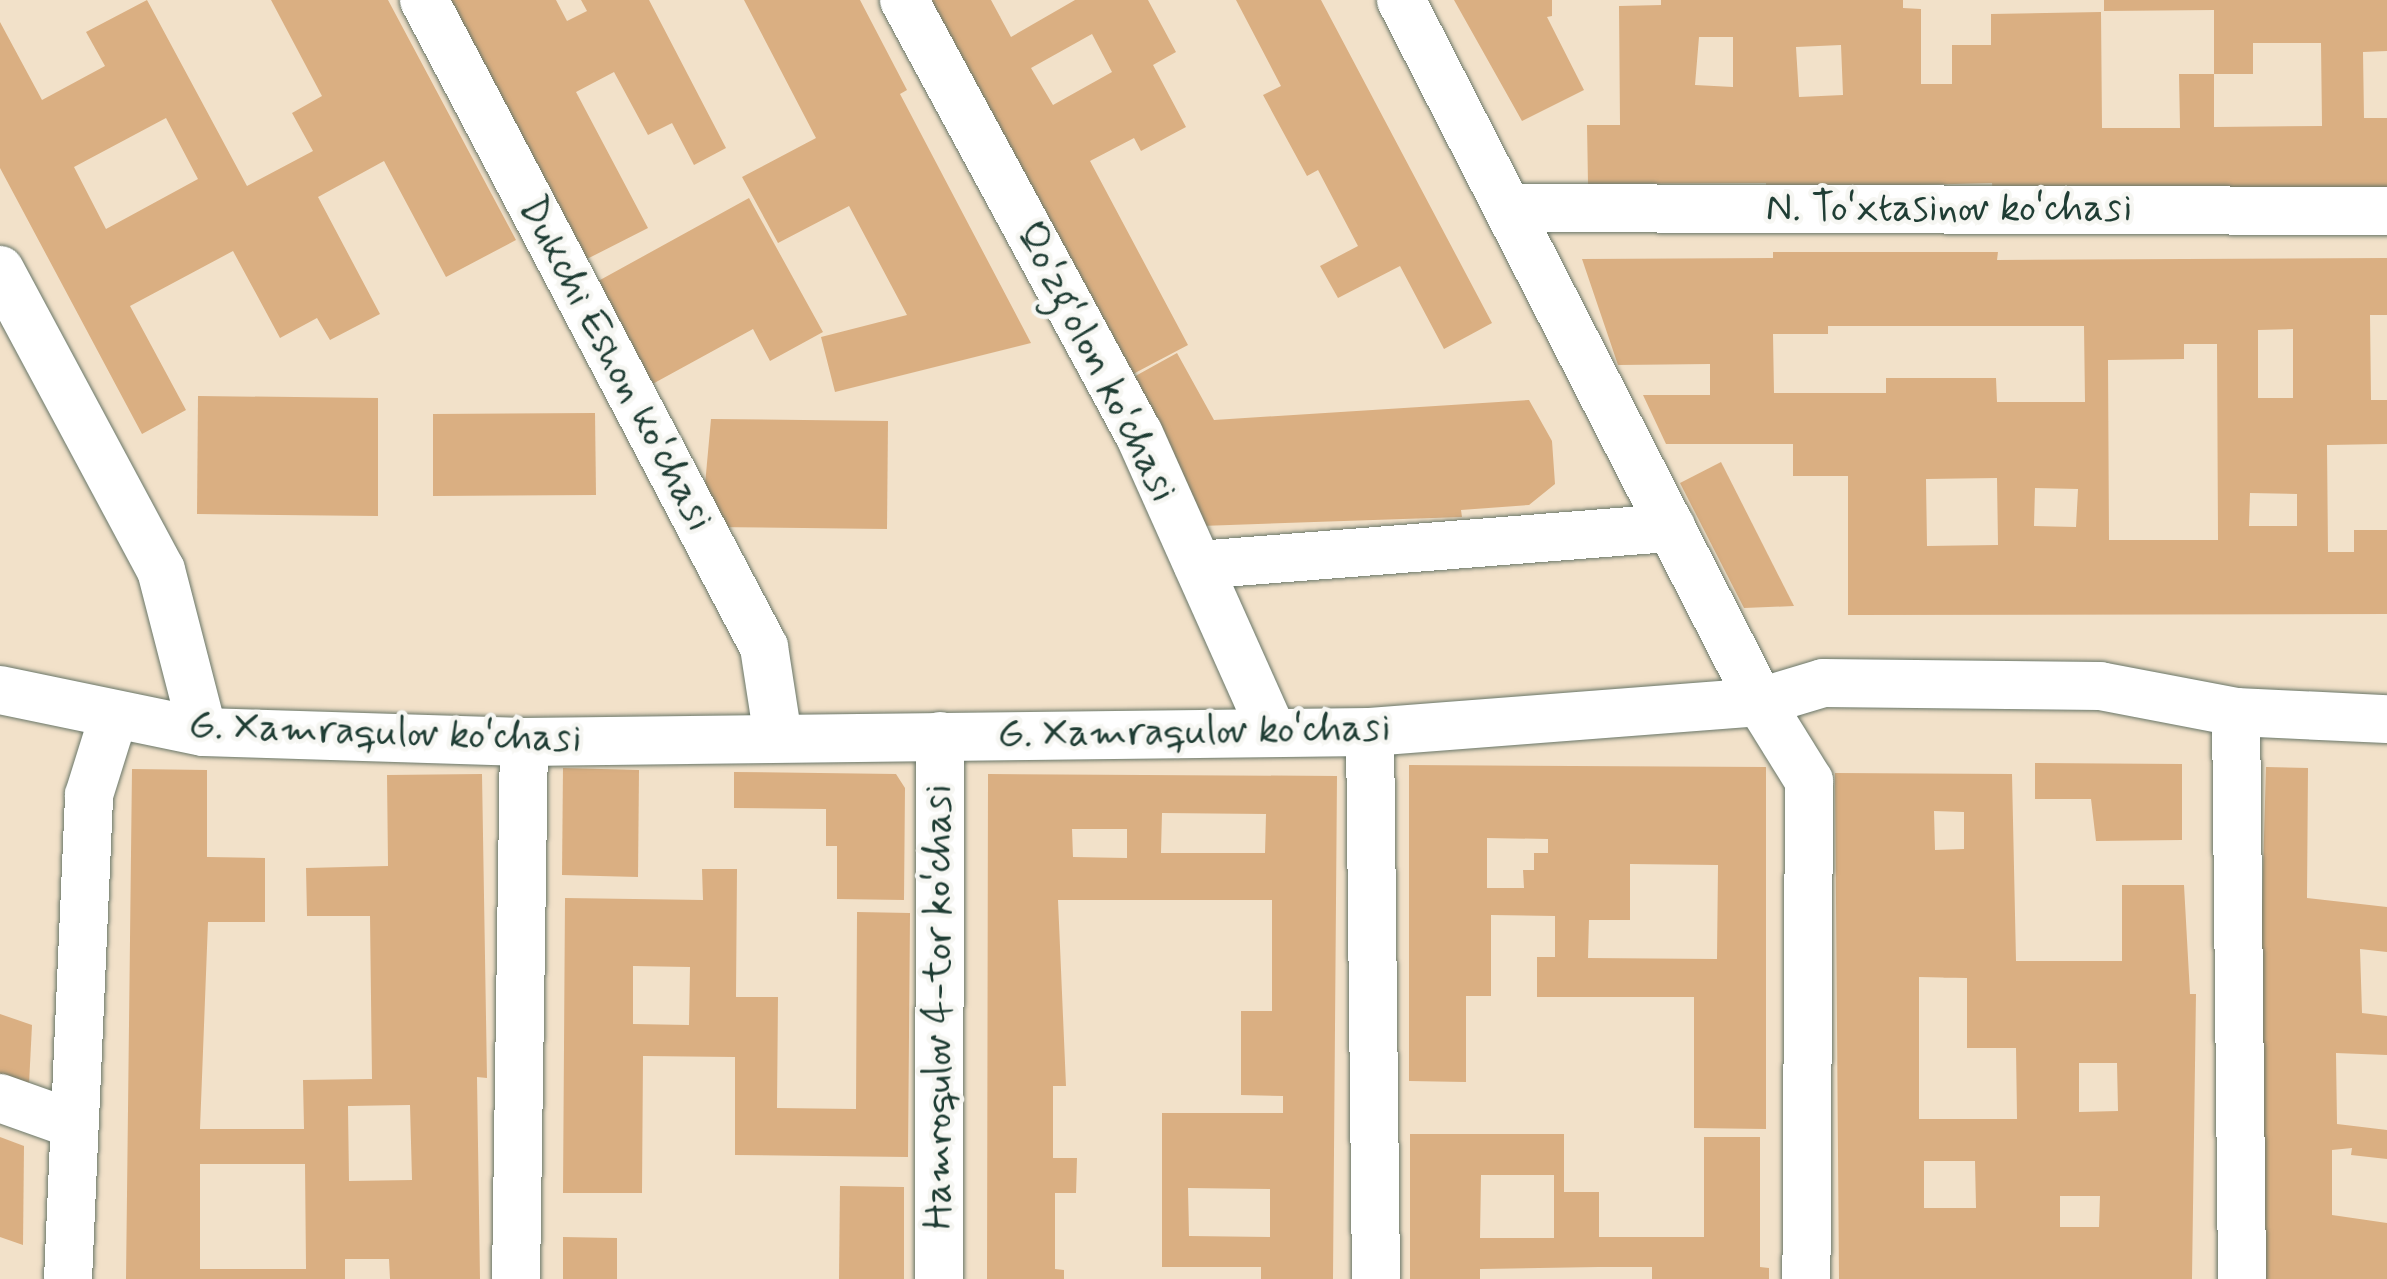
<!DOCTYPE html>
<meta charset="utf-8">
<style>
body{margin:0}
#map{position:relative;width:2387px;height:1279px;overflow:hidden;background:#f2e1c9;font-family:Mynerve,sans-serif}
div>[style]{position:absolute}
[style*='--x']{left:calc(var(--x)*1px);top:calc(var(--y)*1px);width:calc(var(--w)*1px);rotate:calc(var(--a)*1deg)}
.building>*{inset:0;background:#daaf82}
.roads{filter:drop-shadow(0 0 2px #697668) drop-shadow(0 0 2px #697668)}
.minor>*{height:48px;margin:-24px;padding:0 24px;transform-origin:24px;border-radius:24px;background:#fff}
span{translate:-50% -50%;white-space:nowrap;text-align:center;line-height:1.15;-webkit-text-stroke:9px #f6f6f2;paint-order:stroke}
.street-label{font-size:40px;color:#1f3d34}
</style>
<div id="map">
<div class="building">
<div style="clip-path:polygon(evenodd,147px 0,247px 186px,313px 151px,292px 113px,322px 96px,271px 0,388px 0,516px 240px,446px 277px,384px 161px,318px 197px,380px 314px,330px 340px,317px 318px,280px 338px,233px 251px,130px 306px,186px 410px,142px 434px,0 168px,0 22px,42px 100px,105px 66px,86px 32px,147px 0,166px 118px,198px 179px,106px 229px,74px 167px,166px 118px)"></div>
<div style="clip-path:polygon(439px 0,556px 0,567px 21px,587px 11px,581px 0,649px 0,726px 148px,694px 165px,672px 123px,648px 135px,614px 72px,576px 92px,648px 228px,585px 260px)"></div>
<div style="clip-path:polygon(744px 0,860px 0,907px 90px,900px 94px,1031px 343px,835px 392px,821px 337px,907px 315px,849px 206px,778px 243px,742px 177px,816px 138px)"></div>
<div style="clip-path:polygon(evenodd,913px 0,991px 0,1011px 37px,1075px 0,1148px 0,1176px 52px,1153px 65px,1186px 127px,1141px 151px,1134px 138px,1090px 161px,1188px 345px,1116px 383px,913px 0,1092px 34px,1112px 72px,1053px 105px,1031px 68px,1092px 34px)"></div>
<div style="clip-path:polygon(1236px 0,1321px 0,1492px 323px,1444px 349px,1400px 266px,1338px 298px,1320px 266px,1358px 246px,1318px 170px,1307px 176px,1263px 95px,1281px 86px)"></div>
<div style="clip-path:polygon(1454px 0,1552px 0,1552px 16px,1547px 17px,1584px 90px,1522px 121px)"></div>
<div style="clip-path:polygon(evenodd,1661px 0,1903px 0,1903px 8px,1921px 9px,1921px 84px,1952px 84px,1952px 45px,1991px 45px,1991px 14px,2101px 12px,2102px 128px,2180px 128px,2179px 74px,2214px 74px,2214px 127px,2322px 126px,2321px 43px,2253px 43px,2253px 74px,2214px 74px,2214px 10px,2104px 11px,2104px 0,2387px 0,2387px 51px,2363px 52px,2364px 118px,2387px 118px,2387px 191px,2103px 186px,2103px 201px,1993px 201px,1992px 183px,1766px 189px,1766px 183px,1588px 184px,1587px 125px,1620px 125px,1619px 6px,1661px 5px,1661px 0,1699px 37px,1733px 37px,1733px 87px,1695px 85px,1699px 37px,1661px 0,1841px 45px,1843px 95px,1799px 97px,1796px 47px,1841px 45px)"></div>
<div style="clip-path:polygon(749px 198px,823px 332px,770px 361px,753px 329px,647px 387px,591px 285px)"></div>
<div style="clip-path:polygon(evenodd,1773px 252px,1998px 252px,1997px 260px,2387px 258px,2387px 315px,2370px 315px,2371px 400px,2387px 400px,2387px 444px,2327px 445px,2328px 552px,2354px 552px,2354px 530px,2387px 530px,2387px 614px,1848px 615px,1848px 476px,1793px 476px,1793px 444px,1666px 444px,1643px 395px,1710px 395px,1710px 364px,1618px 365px,1582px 259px,1773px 258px,1773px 252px,1828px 326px,2084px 326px,2085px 402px,1997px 402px,1996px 378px,1886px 378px,1886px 393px,1774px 393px,1773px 334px,1828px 334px,1828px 326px,1773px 252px,2293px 329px,2293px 398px,2258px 398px,2258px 330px,2293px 329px,1773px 252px,2184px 344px,2217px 344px,2218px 540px,2109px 540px,2108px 360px,2184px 359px,2184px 344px,1773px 252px,1997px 478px,1998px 545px,1927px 546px,1926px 479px,1997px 478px,1773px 252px,2035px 488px,2078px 489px,2076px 527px,2034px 526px,2035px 488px,1773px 252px,2250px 493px,2297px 494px,2297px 526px,2249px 526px,2250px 493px)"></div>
<div style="clip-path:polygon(1177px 353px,1214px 420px,1529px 400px,1552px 441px,1555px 484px,1529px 505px,1461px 510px,1462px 517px,1201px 526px,1121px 384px)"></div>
<div style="clip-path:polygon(198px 396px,378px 398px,378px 516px,197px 514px)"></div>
<div style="clip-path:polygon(595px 413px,596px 495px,433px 496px,433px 414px)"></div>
<div style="clip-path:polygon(711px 419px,888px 421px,887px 529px,711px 527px,702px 518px)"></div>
<div style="clip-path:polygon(1721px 462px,1794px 606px,1744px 608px,1680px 483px)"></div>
<div style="clip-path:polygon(2035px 763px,2182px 764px,2182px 840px,2096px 841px,2091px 799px,2035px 799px)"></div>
<div style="clip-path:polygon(evenodd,1409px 765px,1766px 767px,1766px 1129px,1694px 1128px,1694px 997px,1537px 997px,1537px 957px,1555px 957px,1555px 916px,1491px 915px,1491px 996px,1466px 996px,1466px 1082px,1409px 1081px,1409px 765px,1487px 838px,1548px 839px,1548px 853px,1534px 853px,1534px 870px,1523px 870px,1524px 888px,1487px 888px,1487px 838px,1409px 765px,1630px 864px,1718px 865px,1717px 959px,1588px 958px,1589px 920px,1630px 920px,1630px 864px)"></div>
<div style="clip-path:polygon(2266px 767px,2308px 768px,2307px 898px,2387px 907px,2387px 952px,2360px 949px,2362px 1013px,2387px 1016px,2387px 1055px,2336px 1053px,2337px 1124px,2387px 1130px,2387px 1159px,2351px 1155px,2352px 1148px,2332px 1150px,2332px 1215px,2387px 1223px,2387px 1279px,2266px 1279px,2261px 942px)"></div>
<div style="clip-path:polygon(563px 768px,639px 770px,638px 877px,562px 875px)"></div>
<div style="clip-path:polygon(evenodd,132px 769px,207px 770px,207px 857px,265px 858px,265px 922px,208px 922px,200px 1129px,304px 1129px,303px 1080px,372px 1079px,370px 916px,307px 916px,306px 868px,388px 866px,387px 775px,482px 774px,487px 1078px,477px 1077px,480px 1279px,390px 1279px,389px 1259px,345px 1259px,345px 1279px,126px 1279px,132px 769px,410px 1105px,412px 1180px,349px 1181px,348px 1106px,410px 1105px,132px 769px,200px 1164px,305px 1164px,306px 1269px,200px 1269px,200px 1164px)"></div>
<div style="clip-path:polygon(734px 772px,896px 774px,905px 788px,904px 900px,837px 899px,837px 846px,826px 846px,826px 809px,734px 808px)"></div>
<div style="clip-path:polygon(evenodd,1835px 773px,2012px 774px,2016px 961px,2122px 961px,2122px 885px,2184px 885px,2190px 994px,2196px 994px,2192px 1279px,1839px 1279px,1835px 773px,1934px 811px,1964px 812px,1964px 849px,1935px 850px,1934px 811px,1835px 773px,1919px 977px,1967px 978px,1967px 1048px,2016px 1048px,2017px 1119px,1919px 1119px,1919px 977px,1835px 773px,2079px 1063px,2117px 1063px,2118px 1111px,2079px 1112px,2079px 1063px,1835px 773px,1924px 1161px,1975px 1161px,1976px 1208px,1924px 1208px,1924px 1161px,1835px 773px,2060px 1196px,2100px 1196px,2099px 1227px,2060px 1227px,2060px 1196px)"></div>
<div style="clip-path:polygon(evenodd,988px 774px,1337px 776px,1333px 1279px,1261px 1279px,1261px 1267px,1162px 1267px,1162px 1113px,1283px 1113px,1283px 1096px,1241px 1095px,1241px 1011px,1272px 1011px,1272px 900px,1058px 900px,1066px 1086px,1053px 1086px,1053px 1158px,1077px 1158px,1076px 1193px,1055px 1193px,1055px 1269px,1064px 1270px,1064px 1279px,987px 1279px,988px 774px,1162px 813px,1266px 814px,1265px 853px,1161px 853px,1162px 813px,988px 774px,1072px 829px,1127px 829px,1127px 858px,1073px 857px,1072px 829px,988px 774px,1188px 1188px,1270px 1189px,1270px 1237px,1189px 1236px,1188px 1188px)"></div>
<div style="clip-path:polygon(evenodd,702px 869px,737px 869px,736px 997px,778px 997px,777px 1108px,856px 1109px,857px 912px,910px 913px,908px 1157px,735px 1155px,735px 1057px,643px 1056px,642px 1193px,563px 1193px,565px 898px,703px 900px,702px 869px,633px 966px,690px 967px,689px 1025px,633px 1024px,633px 966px)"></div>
<div style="clip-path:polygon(0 1014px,32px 1025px,29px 1084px,0 1074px)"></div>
<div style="clip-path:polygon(evenodd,1410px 1134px,1564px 1134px,1564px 1192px,1599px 1192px,1599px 1237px,1704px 1237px,1704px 1137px,1760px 1137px,1760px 1267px,1769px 1268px,1769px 1279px,1652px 1279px,1652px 1267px,1599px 1267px,1480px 1269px,1480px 1279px,1410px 1279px,1410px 1134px,1481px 1175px,1554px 1175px,1554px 1238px,1480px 1238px,1481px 1175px)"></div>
<div style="clip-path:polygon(0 1137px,24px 1146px,23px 1245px,0 1237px)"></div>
<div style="clip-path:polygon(840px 1186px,904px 1187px,904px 1279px,839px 1279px)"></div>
<div style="clip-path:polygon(563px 1237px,617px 1238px,617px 1279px,563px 1279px)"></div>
</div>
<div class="roads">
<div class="minor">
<div style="--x:424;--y:0;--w:731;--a:62.28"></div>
<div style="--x:764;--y:647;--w:91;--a:81.2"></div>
<div style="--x:904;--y:0;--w:494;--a:61.6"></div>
<div style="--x:1139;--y:434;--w:325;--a:65.9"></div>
<div style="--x:1401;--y:0;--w:788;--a:62.91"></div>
<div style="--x:1760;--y:702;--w:93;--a:58.2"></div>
<div style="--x:1809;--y:781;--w:498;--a:90.3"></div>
<div style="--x:1511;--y:208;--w:876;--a:0.2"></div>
<div style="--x:0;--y:270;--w:340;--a:61.8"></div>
<div style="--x:161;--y:570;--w:167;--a:75.5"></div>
<div style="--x:1198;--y:565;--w:475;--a:-4.5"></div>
<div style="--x:0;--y:690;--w:207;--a:11.7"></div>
<div style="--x:203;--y:732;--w:321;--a:1.8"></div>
<div style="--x:524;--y:742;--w:846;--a:-0.68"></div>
<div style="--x:1370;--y:732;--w:391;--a:-4.4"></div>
<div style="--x:1760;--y:702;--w:66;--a:-16.8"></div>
<div style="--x:1823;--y:683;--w:277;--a:0.6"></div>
<div style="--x:2100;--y:686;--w:138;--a:10.8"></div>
<div style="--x:2236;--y:712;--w:151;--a:2.7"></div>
<div style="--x:2236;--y:712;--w:567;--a:89.39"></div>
<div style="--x:1370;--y:732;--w:547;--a:89.37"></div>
<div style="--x:0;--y:1098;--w:77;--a:19.6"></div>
<div style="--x:68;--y:1279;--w:484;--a:-87.5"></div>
<div style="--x:89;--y:795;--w:84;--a:-72.6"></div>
<div style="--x:516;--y:1279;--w:537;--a:-89.15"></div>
<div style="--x:939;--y:1279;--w:543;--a:-89.89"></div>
</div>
</div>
<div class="street-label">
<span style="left:1949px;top:209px">N. Toʻxtasinov koʻchasi</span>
<span style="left:1096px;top:362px;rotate:63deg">Qoʻzgʻolon koʻchasi</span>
<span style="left:615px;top:364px;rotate:62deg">Dukchi Eshon koʻchasi</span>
<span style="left:1194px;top:732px;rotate:-1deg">G. Xamraqulov koʻchasi</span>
<span style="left:385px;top:733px;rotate:2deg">G. Xamraqulov koʻchasi</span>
<span style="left:939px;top:1007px;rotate:-90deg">Hamroqulov 4-tor koʻchasi</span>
</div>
</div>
